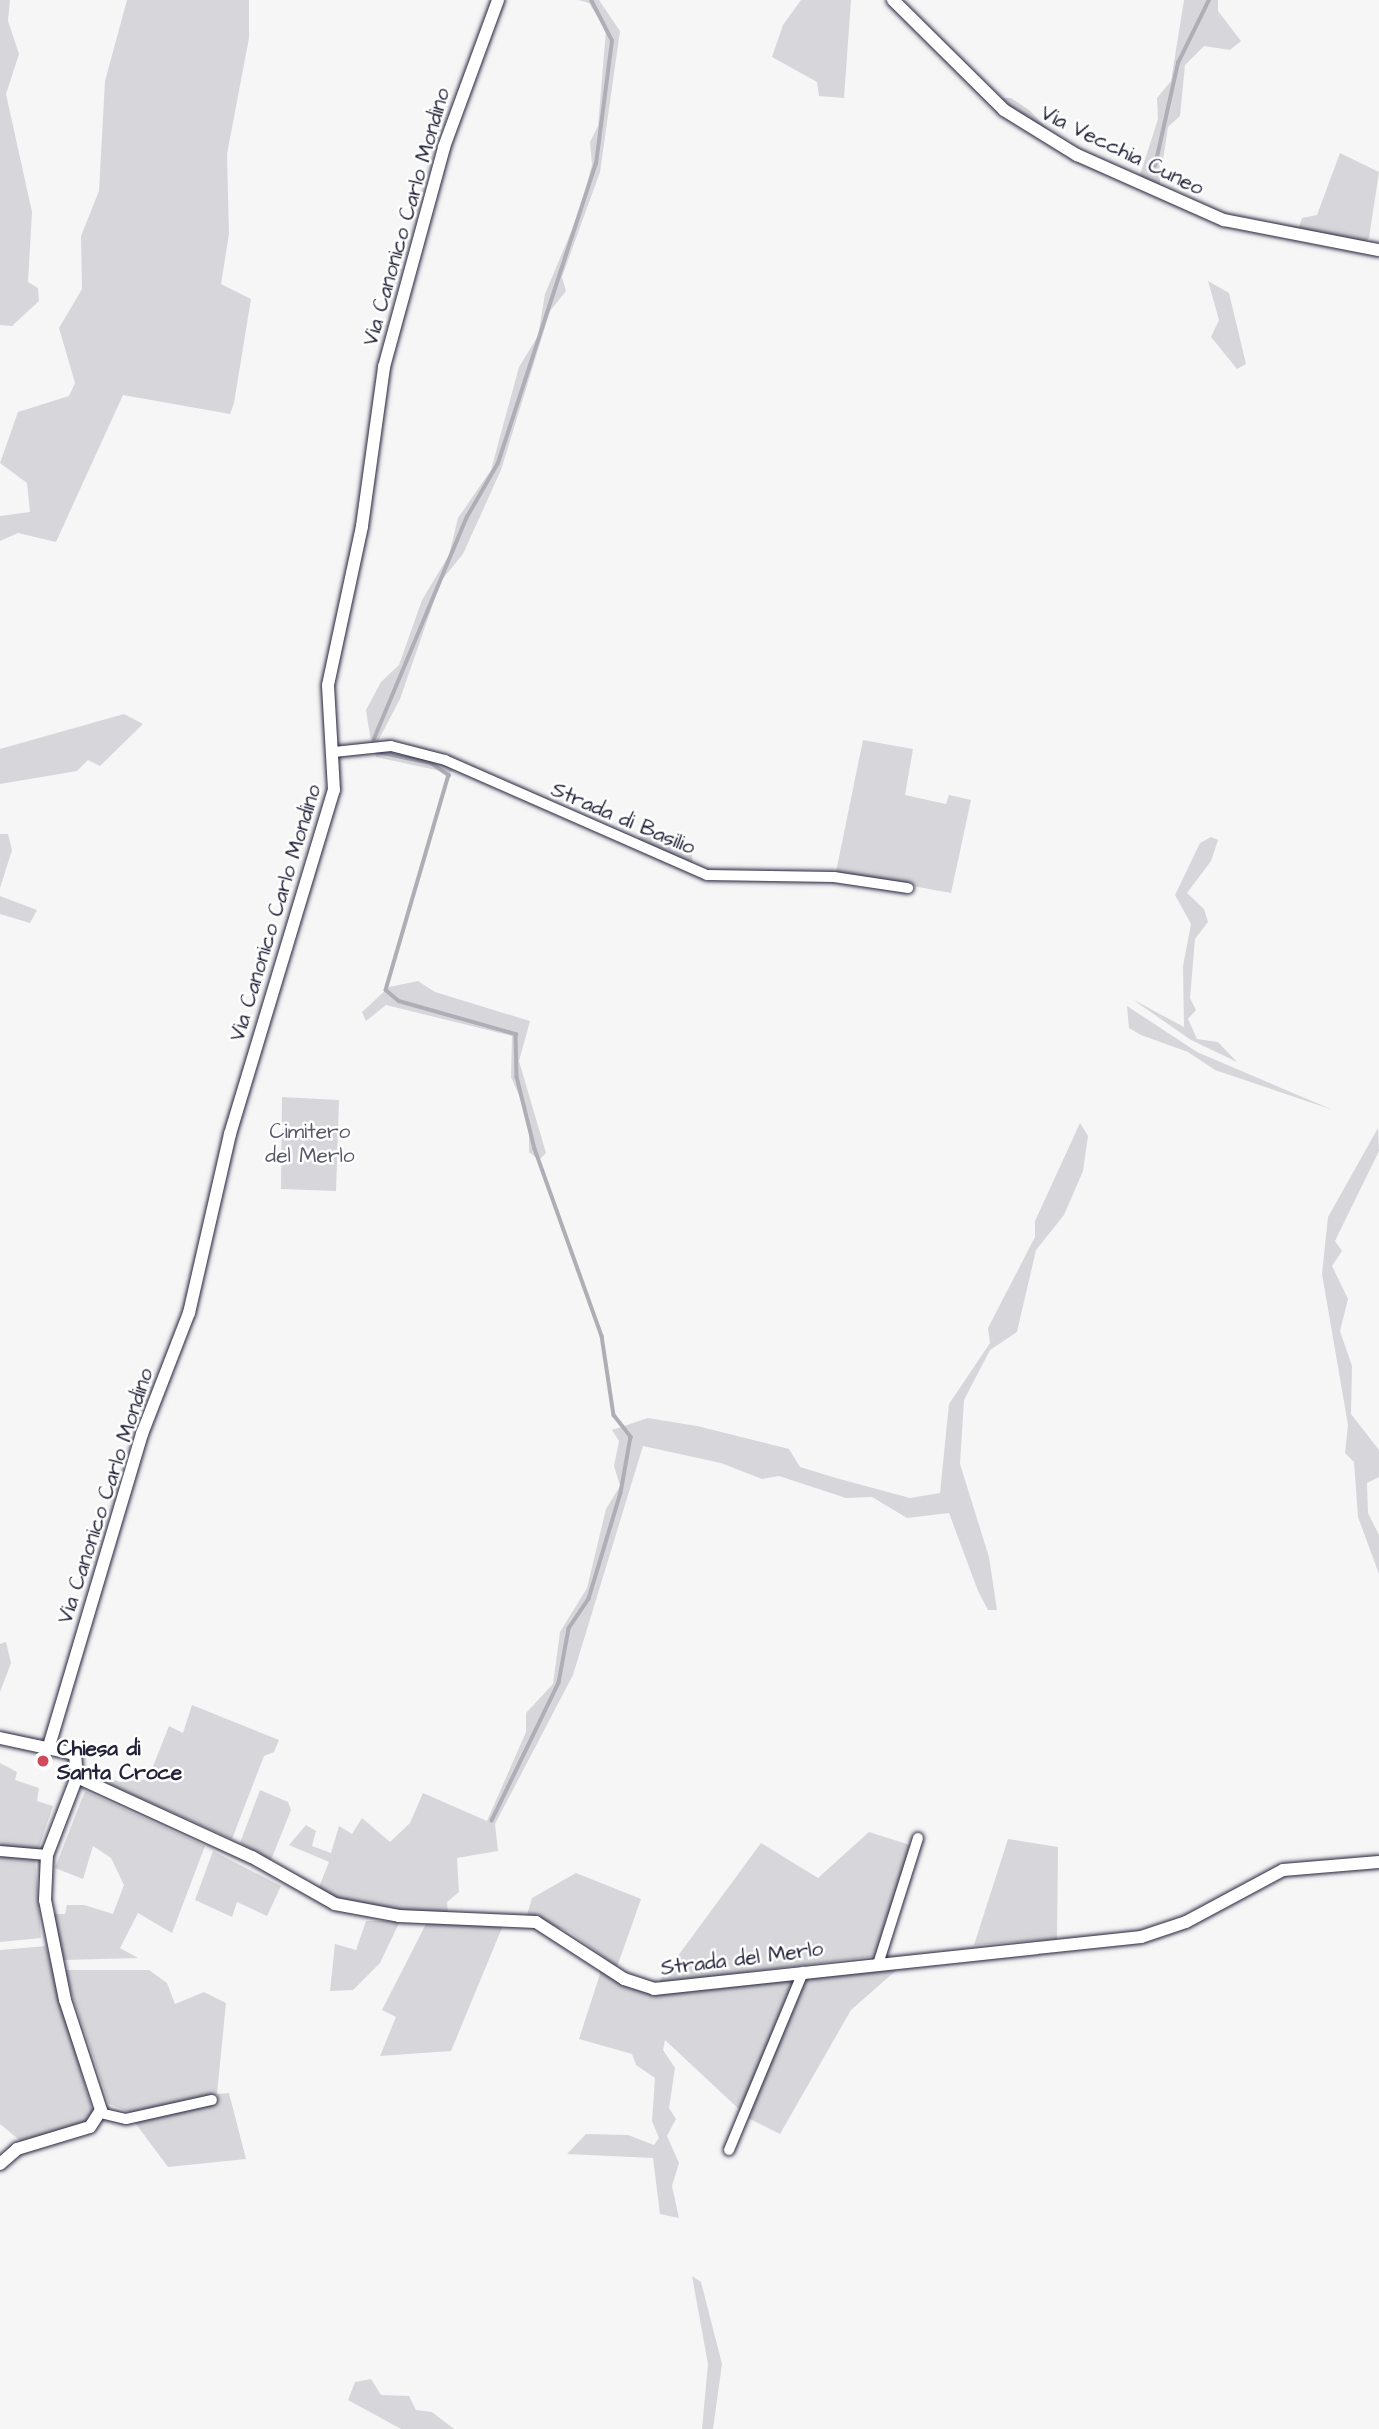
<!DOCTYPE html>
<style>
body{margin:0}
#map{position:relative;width:1379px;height:2429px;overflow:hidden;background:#f6f6f7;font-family:"Architects Daughter",sans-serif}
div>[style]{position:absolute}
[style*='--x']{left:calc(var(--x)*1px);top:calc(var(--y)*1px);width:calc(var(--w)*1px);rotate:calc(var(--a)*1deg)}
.green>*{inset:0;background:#d7d7db}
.stream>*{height:3.5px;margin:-1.75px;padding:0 1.75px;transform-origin:1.75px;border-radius:1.75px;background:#aeaeb7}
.roads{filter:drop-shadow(0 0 2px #22223b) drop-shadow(0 0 2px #22223b)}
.minor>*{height:10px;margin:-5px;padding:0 5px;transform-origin:5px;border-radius:5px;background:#fff}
.tertiary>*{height:12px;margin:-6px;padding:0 6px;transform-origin:6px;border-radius:6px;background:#fff}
.dots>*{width:19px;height:19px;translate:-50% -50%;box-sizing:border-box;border:4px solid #fff;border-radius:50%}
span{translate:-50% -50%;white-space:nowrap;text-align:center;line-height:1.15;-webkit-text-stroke:5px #fff;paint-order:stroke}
.street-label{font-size:21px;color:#22223b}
.park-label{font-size:21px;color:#58586b}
.poi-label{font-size:21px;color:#22223b;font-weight:700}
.left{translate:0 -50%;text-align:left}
</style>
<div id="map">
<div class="green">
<div style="clip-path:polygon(0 0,10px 0,8px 21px,19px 54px,6px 94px,32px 212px,28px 282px,38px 288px,39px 301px,12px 326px,0 325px)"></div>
<div style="clip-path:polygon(127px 0,249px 0,249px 38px,227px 154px,229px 234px,221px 284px,251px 299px,234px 403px,230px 414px,123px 395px,56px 542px,18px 533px,0 541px,0 516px,30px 512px,27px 483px,0 463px,18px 412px,69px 396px,75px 383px,59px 328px,82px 289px,81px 236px,99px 191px,105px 81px)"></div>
<div style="clip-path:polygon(578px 0,599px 0,620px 31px,600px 172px,562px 277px,566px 291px,550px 311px,501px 470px,463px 554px,441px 581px,400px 699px,378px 741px,371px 742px,366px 710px,381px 682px,399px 665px,422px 600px,449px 555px,458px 518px,491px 470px,519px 367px,538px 336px,545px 294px,579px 213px,592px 165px,590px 142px,598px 126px,606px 30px,589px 3px)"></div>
<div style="clip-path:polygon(801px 0,851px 0,844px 98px,819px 96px,817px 82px,772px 57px,783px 25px)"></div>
<div style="clip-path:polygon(1184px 0,1218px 0,1218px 11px,1241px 41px,1230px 50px,1204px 46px,1185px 65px,1180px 116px,1168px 127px,1159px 187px,1139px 178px,1158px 119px,1157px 98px,1171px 81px)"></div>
<div style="clip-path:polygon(996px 98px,1011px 98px,1029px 110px,1060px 142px)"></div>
<div style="clip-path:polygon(1340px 153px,1379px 172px,1369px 238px,1363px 244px,1272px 223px,1299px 227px,1302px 218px,1317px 215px)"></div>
<div style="clip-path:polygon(1208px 281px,1229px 293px,1246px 364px,1237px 369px,1211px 337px,1219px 320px)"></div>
<div style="clip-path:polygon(124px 714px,143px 724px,100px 766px,88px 760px,77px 771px,0 784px,0 749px)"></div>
<div style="clip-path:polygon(863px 740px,913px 749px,905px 795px,946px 804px,949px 795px,971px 800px,951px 893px,836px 872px)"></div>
<div style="clip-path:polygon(374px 750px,404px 752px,455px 768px,450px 773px,376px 757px)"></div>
<div style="clip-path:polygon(650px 829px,660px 833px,661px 843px,692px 855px,693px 866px,634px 842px)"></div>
<div style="clip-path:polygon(0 834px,8px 834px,12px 850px,0 888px)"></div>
<div style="clip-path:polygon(1211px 837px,1218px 840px,1211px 861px,1187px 893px,1204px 909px,1208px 922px,1195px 939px,1190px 998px,1196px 1010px,1188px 1019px,1197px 1039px,1218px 1042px,1237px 1062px,1191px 1040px,1132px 999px,1184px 1027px,1183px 966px,1191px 924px,1175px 895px,1200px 843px)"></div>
<div style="clip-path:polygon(0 896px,37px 910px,30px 923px,0 914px)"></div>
<div style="clip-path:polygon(418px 981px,435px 992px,530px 1021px,519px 1061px,546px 1153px,539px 1160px,529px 1152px,529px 1118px,511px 1077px,512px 1036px,386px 1005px,366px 1021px,362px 1012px,389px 987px)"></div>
<div style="clip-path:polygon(1127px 1006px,1197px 1052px,1333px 1110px,1215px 1070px,1188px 1052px,1141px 1035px,1129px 1028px)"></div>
<div style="clip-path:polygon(282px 1097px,339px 1100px,336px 1191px,281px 1189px)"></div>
<div style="clip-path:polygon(1080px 1123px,1088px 1136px,1083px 1171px,1064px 1215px,1036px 1250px,1017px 1332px,990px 1350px,964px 1400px,960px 1464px,989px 1557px,997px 1610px,988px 1610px,978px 1591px,949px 1513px,907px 1518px,872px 1497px,846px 1498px,779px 1476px,762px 1479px,721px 1463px,643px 1446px,573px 1675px,495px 1824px,498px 1851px,457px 1858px,459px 1892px,447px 1902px,448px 1913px,374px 1910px,321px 1893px,299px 1878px,319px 1887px,329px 1862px,289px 1845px,306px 1825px,316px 1831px,312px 1846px,331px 1853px,339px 1826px,352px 1834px,362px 1818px,390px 1842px,410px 1823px,423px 1793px,487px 1821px,526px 1732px,526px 1713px,553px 1684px,560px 1632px,587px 1588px,606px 1509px,620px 1486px,614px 1466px,619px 1441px,612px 1430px,648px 1418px,697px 1426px,789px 1449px,800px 1467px,836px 1478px,910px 1498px,940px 1493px,949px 1404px,990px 1343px,988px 1328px,1035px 1237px,1035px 1221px)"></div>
<div style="clip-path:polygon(1378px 1128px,1379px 1151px,1335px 1241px,1342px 1251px,1332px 1266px,1348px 1299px,1340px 1331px,1352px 1366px,1351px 1414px,1379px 1450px,1379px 1477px,1367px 1483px,1368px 1513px,1379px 1535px,1379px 1574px,1358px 1517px,1354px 1462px,1345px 1453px,1348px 1425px,1322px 1274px,1328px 1217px)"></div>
<div style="clip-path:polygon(6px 1642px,11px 1663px,0 1692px,0 1644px)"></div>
<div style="clip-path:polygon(192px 1705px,279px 1740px,274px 1752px,264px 1756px,232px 1839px,100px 1780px,99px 1774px,120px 1782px,148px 1779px,169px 1726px,183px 1733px)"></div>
<div style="clip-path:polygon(0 1763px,17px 1772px,15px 1780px,39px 1788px,37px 1801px,53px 1806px,38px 1850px,0 1847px)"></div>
<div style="clip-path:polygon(260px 1790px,288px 1802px,291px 1810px,271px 1860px,240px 1843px)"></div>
<div style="clip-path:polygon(85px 1791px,205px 1846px,172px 1933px,138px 1913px,120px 1948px,138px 1958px,63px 1960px,53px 1914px,65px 1914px,67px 1905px,84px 1905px,113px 1914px,124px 1885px,111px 1858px,93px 1846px,83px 1879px,55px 1868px)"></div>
<div style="clip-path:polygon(869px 1832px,910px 1845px,876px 1956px,658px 1983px,761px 1843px,818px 1878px)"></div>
<div style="clip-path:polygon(1008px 1839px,1058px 1847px,1057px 1939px,974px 1945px)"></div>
<div style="clip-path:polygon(213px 1851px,281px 1886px,267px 1916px,237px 1902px,232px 1917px,195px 1900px)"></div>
<div style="clip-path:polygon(0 1855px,35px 1857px,41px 1938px,0 1942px)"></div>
<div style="clip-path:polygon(576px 1873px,641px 1899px,617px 1967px,570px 1932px,527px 1915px,532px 1898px)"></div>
<div style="clip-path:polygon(366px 1921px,400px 1921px,380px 1963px,353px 1990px,330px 1991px,335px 1944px,356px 1950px)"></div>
<div style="clip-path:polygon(427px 1922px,504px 1923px,451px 2051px,380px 2056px,396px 2017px,382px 2010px)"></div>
<div style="clip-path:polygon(46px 1946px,93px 2114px,84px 2123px,23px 2143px,0 2124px,0 1950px)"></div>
<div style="clip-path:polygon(597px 1964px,630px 1988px,655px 1995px,797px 1977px,742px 2112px,665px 2040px,663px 2050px,675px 2068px,669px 2108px,676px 2119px,667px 2136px,679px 2163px,672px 2186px,679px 2218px,660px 2214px,653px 2158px,567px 2154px,586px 2134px,628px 2135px,654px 2145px,659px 2138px,652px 2121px,655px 2078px,636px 2065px,632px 2054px,579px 2039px,600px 1974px)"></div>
<div style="clip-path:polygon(900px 1967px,851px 2010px,780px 2134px,746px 2117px,804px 1977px)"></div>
<div style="clip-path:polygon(64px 1970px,149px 1970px,167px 1983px,175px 2004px,204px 1992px,226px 2003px,217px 2094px,229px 2093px,246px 2159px,168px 2167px,133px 2120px,215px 2102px,217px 2095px,132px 2113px,109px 2104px)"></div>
<div style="clip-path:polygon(692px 2276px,701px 2282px,722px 2364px,713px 2429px,702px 2429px,708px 2364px)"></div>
<div style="clip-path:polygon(371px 2379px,381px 2395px,409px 2396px,416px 2410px,432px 2412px,454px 2429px,401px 2429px,348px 2400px,355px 2382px)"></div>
</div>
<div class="stream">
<div style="--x:1155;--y:166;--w:106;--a:-77.4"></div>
<div style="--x:1178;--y:63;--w:70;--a:-63.8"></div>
<div style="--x:374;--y:739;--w:241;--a:-67.3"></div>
<div style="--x:467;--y:517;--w:62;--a:-60.1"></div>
<div style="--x:498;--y:463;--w:315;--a:-71.9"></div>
<div style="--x:596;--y:164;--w:124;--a:-82.6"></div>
<div style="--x:612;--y:41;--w:46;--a:-117.1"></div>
<div style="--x:378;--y:752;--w:54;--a:11.7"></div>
<div style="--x:431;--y:763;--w:22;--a:34"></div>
<div style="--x:449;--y:775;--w:224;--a:106.3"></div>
<div style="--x:386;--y:990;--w:17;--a:40"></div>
<div style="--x:399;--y:1001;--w:122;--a:15.8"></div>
<div style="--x:516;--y:1034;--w:43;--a:88.7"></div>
<div style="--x:517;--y:1077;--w:74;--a:76"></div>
<div style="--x:535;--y:1149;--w:199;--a:70.3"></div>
<div style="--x:602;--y:1336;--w:80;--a:81.4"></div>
<div style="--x:614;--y:1415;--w:28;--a:52"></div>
<div style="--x:631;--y:1437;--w:57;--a:100.1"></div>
<div style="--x:621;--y:1493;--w:111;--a:106.8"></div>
<div style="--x:589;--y:1599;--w:36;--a:124"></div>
<div style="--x:569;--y:1629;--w:55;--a:100.5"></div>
<div style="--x:559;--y:1683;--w:153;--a:115.9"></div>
</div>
<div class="roads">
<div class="minor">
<div style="--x:334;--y:752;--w:57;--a:-6"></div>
<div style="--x:391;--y:746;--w:56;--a:14.5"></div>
<div style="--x:445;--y:760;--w:286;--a:23.7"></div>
<div style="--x:707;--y:875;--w:127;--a:0.9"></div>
<div style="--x:834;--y:877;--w:75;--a:8.5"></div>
<div style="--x:0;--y:1851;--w:47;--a:4.9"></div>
<div style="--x:879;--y:1961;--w:129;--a:-72.4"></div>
<div style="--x:100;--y:2113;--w:27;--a:13"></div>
<div style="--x:126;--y:2119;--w:88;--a:-12.5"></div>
<div style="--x:729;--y:2150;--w:193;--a:-67.4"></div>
</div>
<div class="tertiary">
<div style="--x:893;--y:0;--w:156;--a:44.7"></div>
<div style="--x:1004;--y:110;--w:86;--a:31.7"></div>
<div style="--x:1077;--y:155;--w:161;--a:23.9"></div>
<div style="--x:1224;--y:220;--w:158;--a:11"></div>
<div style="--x:0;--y:1738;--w:77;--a:12"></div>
<div style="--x:75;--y:1754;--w:23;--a:85"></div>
<div style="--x:77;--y:1777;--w:192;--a:24.6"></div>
<div style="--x:252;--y:1857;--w:95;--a:29.5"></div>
<div style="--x:335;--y:1904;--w:65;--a:10.6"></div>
<div style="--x:399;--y:1916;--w:137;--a:2.5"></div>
<div style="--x:536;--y:1922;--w:105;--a:32.9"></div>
<div style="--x:624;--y:1979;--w:32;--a:18"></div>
<div style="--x:654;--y:1989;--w:490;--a:-6.1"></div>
<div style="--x:1141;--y:1937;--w:47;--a:-18.4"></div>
<div style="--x:1186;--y:1922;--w:110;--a:-28.2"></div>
<div style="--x:1283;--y:1870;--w:96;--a:-4.8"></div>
<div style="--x:49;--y:1746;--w:326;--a:-73.4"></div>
<div style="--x:142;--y:1434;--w:130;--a:-68.8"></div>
<div style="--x:189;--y:1313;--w:184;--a:-77.1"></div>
<div style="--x:230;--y:1134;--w:359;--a:-73.2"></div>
<div style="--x:334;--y:790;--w:105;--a:-93.3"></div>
<div style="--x:328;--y:685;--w:163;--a:-77.9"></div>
<div style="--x:362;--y:526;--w:161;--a:-82.1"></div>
<div style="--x:384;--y:367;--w:228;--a:-74.7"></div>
<div style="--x:444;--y:147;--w:157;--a:-69.8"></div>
<div style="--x:0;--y:2164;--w:23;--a:-41"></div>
<div style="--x:17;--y:2149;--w:76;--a:-16.8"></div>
<div style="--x:90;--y:2127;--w:20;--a:-57"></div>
<div style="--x:101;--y:2110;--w:116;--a:-108.1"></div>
<div style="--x:65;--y:2000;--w:102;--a:-101.3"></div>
<div style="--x:45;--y:1900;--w:45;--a:-87.5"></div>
<div style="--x:47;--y:1855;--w:84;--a:-69"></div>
</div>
</div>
<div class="dots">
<div style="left:43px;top:1761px;background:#d1495b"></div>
</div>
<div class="street-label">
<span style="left:1122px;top:151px;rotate:26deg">Via Vecchia Cuneo</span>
<span style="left:407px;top:217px;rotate:-74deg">Via Canonico Carlo Mondino</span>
<span style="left:623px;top:819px;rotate:23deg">Strada di Basilio</span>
<span style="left:276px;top:913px;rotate:-73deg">Via Canonico Carlo Mondino</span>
<span style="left:106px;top:1496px;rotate:-72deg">Via Canonico Carlo Mondino</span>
<span style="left:742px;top:1959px;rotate:-7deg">Strada del Merlo</span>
</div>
<div class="park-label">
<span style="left:310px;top:1144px">Cimitero<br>del Merlo</span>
</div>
<div class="poi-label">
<span class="left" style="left:57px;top:1761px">Chiesa di<br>Santa Croce</span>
</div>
</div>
